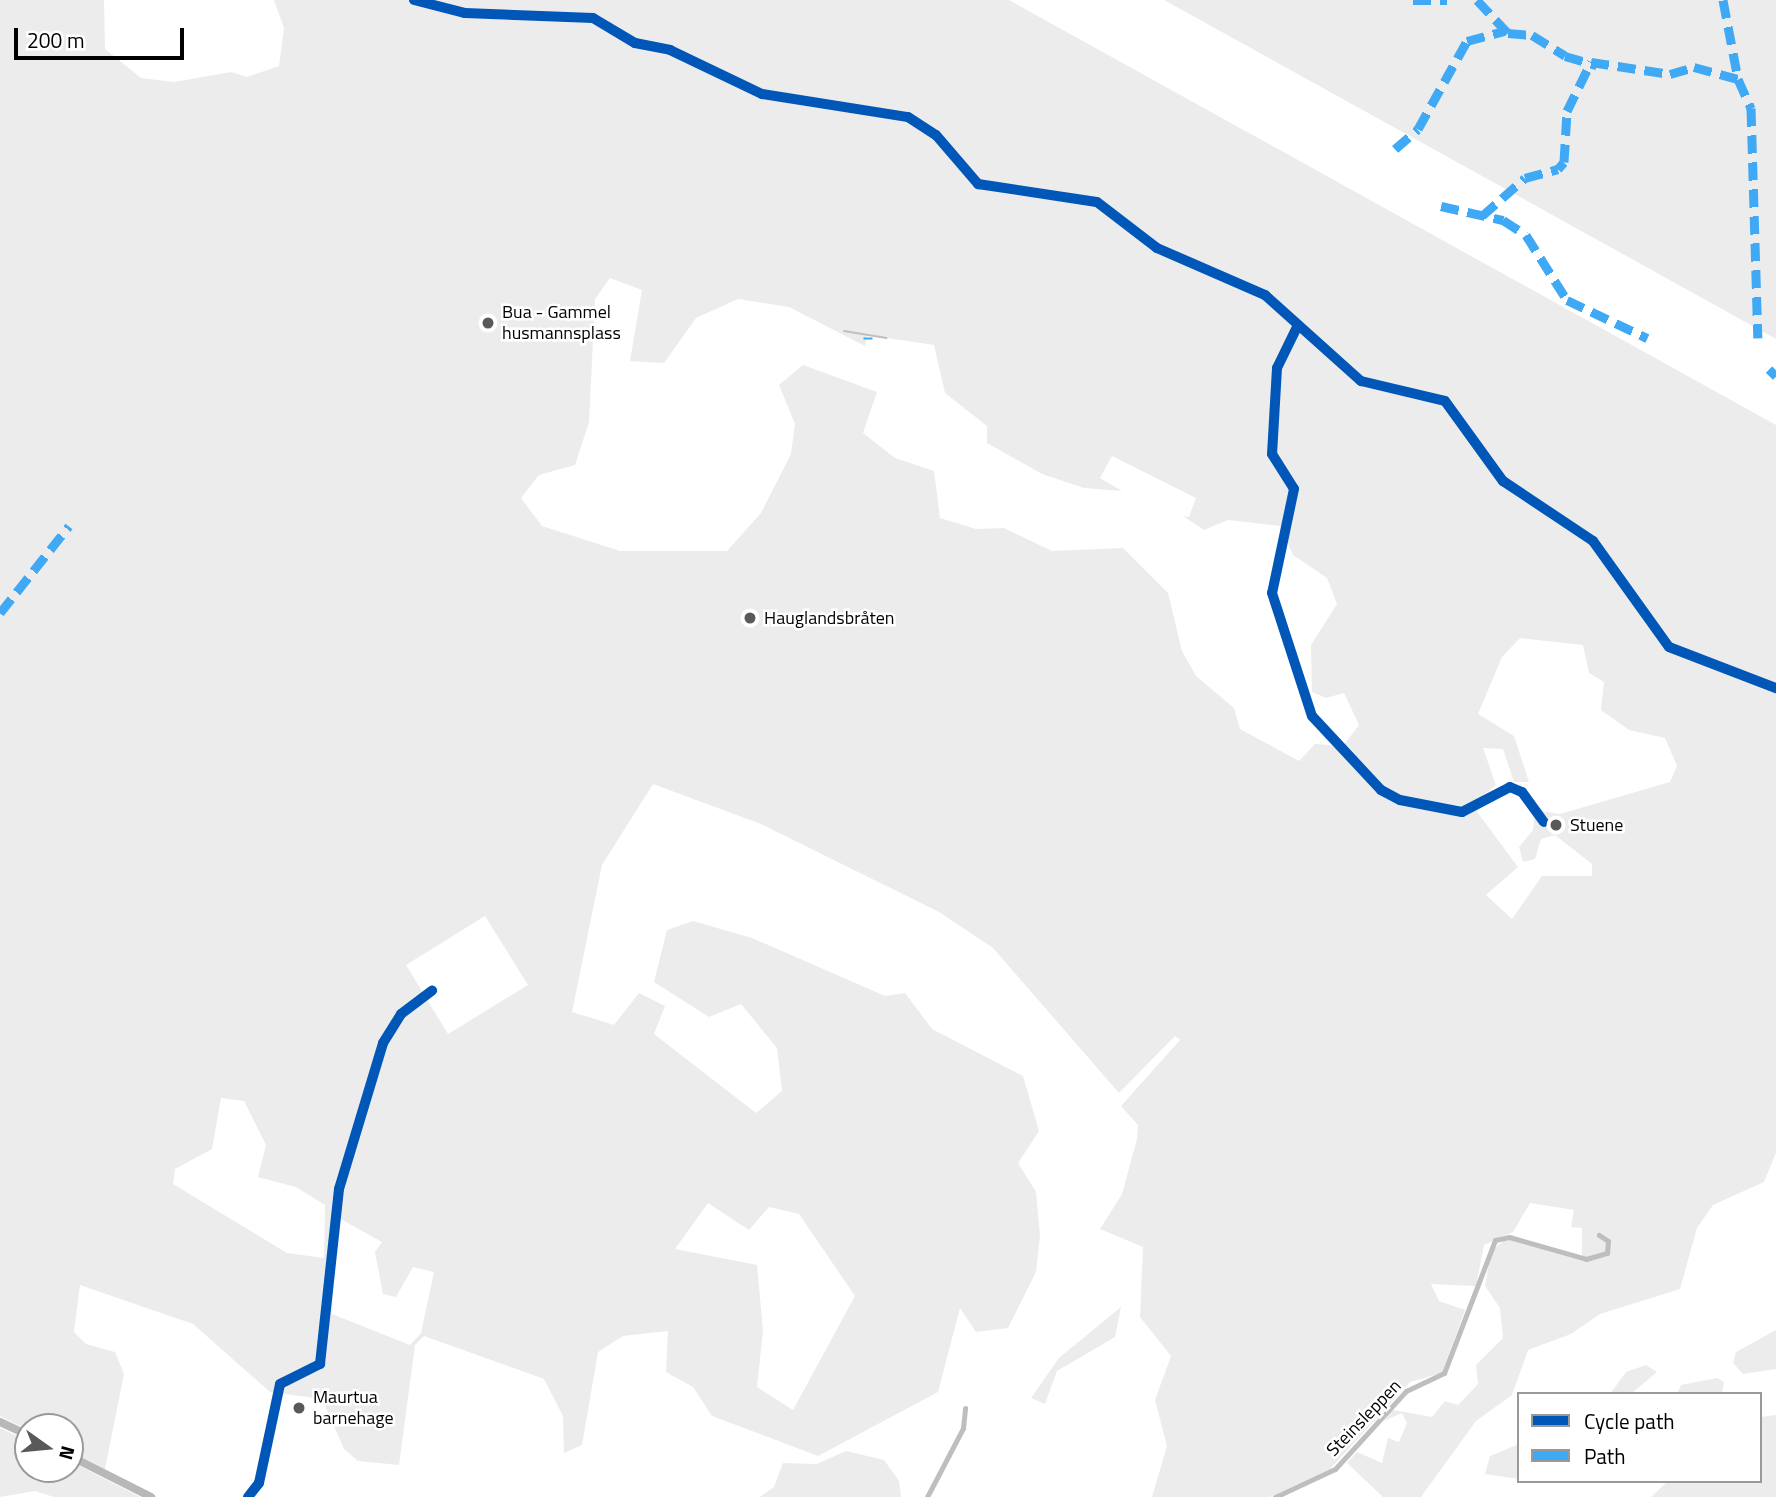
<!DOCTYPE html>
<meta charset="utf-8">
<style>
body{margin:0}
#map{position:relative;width:1776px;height:1497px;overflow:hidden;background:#fff;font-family:"Titillium Web",sans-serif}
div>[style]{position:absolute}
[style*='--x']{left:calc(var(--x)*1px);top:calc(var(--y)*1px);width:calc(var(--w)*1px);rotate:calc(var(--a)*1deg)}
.green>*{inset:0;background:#ececec}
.stream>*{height:2px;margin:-1px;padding:0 1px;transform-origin:1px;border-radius:1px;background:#bfbfbf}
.street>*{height:5px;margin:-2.5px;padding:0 2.5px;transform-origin:2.5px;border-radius:2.5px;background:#bebebe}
.secondary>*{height:8px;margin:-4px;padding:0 4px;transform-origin:4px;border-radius:4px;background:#b8b8b8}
.quiet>*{height:9px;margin-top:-4.5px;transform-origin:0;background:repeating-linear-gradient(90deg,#3fa9f5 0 18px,transparent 0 27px)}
.cycleway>*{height:10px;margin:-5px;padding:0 5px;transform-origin:5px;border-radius:5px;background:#0057b8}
.dots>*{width:19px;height:19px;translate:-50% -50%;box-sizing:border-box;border:4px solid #fff;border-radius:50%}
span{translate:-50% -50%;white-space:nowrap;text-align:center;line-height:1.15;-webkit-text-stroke:5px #fff;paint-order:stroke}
.poi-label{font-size:18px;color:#000}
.left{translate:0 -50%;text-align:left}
.street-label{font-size:18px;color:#000}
.legend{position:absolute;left:1517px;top:1392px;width:245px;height:91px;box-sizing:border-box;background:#fff;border:2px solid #999;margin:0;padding:9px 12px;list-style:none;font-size:21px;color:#000}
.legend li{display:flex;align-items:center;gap:14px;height:35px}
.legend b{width:35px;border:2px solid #999}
.north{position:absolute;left:14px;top:1413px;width:70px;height:70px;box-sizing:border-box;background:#fff;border:2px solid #999;border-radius:50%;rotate:105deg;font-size:19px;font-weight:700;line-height:28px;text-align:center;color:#000}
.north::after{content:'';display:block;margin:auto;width:24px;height:32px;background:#595959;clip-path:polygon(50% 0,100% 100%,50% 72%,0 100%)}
.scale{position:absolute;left:14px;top:28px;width:170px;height:32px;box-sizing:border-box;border:4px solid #000;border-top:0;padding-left:9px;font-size:21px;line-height:24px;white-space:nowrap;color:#000;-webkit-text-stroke:5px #fff;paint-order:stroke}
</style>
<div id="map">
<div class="green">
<div style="clip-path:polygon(evenodd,0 0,104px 0,105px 49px,141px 78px,174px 82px,231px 72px,247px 77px,279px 66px,284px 28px,274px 0,1009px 0,1776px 425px,1776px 1153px,1764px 1182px,1713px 1205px,1697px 1228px,1680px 1289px,1600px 1314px,1571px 1334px,1528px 1350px,1512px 1395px,1476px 1421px,1421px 1497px,1383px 1497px,1347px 1463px,1357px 1452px,1382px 1463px,1388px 1438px,1399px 1442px,1407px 1423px,1402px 1413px,1384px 1421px,1393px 1410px,1432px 1417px,1445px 1401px,1458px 1405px,1478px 1384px,1476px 1365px,1503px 1338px,1500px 1308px,1485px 1286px,1491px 1251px,1506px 1239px,1582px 1261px,1582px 1228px,1571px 1227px,1574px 1210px,1530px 1203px,1513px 1232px,1484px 1245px,1476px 1286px,1431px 1284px,1439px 1301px,1465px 1310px,1442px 1373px,1410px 1382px,1330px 1469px,1270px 1497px,1152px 1497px,1167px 1446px,1155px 1400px,1171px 1356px,1140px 1317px,1143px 1247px,1100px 1229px,1122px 1194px,1137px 1139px,1138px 1125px,1121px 1106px,1180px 1040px,1175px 1036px,1119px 1093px,993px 948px,939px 912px,761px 824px,653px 784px,602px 865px,572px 1012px,614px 1025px,639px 993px,665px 1006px,654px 1034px,756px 1113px,782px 1091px,777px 1048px,741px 1004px,709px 1017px,654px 982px,667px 930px,693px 921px,752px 938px,885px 996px,905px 993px,932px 1029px,1023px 1076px,1039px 1131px,1018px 1163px,1036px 1192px,1040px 1235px,1036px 1272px,1008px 1328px,976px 1332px,960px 1308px,938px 1392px,818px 1456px,712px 1416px,693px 1387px,666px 1372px,668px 1331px,623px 1336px,598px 1352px,582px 1445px,564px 1453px,563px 1416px,544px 1379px,424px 1336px,415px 1345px,399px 1465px,358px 1461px,344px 1449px,322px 1399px,270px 1392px,193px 1324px,80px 1285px,74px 1332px,86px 1344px,115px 1352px,124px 1374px,105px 1469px,70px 1451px,70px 1427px,28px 1430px,0 1416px,0 0,610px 278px,642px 290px,630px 361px,664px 363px,696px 318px,738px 299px,789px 307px,865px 346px,867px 335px,934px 345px,945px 393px,987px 426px,987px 443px,1042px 474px,1084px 488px,1122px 491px,1100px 478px,1112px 456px,1196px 498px,1189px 517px,1183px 516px,1204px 530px,1228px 520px,1280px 526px,1293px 555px,1327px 578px,1337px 604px,1311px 645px,1312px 692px,1326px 698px,1344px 693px,1359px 725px,1343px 746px,1315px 744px,1299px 761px,1240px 729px,1234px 708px,1196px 676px,1182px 651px,1168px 593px,1123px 548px,1052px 551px,1004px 528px,976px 529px,940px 518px,934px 471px,895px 458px,863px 433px,877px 392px,803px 365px,779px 385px,795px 424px,791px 454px,761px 513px,727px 551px,620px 551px,542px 526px,521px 498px,539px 475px,575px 465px,589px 422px,595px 299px,610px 278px,0 0,1520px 638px,1583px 645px,1589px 673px,1604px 682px,1601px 710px,1629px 730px,1665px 738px,1677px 766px,1670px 782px,1560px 814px,1535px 810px,1533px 830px,1519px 847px,1523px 862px,1535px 859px,1541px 839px,1555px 835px,1592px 864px,1592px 876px,1542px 876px,1512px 919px,1486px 895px,1518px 867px,1472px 805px,1496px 785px,1483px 748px,1503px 749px,1514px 782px,1529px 782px,1514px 736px,1478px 714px,1502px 657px,1520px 638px,0 0,485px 916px,528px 985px,448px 1034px,406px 965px,485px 916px,0 0,221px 1098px,244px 1101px,266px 1145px,258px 1177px,296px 1187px,325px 1205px,324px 1258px,287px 1253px,173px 1184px,175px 1169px,212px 1149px,221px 1098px,0 0,708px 1203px,749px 1230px,769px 1207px,799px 1214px,855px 1296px,793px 1410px,757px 1387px,763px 1331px,757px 1265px,675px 1249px,708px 1203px,0 0,337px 1217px,382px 1242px,375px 1252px,383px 1294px,396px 1297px,413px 1267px,434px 1272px,421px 1333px,410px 1345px,332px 1314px,337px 1217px)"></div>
<div style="clip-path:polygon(1164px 0,1776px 0,1776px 339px,1511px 192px)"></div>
<div style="clip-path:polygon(1121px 1307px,1115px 1337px,1057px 1371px,1045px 1404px,1031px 1398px,1059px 1358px)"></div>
<div style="clip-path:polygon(1776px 1330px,1776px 1369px,1743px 1374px,1733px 1363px,1736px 1352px)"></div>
<div style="clip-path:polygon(1646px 1365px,1657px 1372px,1631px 1394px,1610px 1394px,1626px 1372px)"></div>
<div style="clip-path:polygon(1717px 1378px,1724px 1382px,1722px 1394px,1677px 1394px,1681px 1385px)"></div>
<div style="clip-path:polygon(1776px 1415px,1776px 1497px,1651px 1497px,1668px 1481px,1760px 1481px,1760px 1417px)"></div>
<div style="clip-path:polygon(0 1428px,28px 1441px,28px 1469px,70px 1469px,70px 1461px,140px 1497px,54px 1497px,35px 1491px,0 1497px)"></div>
<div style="clip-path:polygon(1519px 1444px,1519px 1479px,1485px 1474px,1490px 1456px)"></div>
<div style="clip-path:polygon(846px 1451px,884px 1460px,899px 1481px,901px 1497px,760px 1497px,774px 1487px,783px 1463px,817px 1464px)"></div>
</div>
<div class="stream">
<div style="--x:844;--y:331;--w:43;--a:9.5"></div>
</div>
<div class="street">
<div style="--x:414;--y:0;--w:53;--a:14.3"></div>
<div style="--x:465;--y:13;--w:128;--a:2.2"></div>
<div style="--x:593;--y:18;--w:49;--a:30.8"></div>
<div style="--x:635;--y:43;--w:36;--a:11"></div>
<div style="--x:670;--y:50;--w:102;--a:25.6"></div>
<div style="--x:762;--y:94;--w:148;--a:9"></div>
<div style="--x:908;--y:117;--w:33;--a:33"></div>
<div style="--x:936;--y:135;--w:65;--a:49.4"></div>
<div style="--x:978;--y:184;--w:120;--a:8.6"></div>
<div style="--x:1097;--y:202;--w:76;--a:37.5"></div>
<div style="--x:1157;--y:248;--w:118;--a:23.5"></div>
<div style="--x:1265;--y:295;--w:45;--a:42.3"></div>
<div style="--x:1298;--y:325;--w:48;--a:116"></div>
<div style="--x:1277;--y:368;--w:86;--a:93.3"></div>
<div style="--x:1272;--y:454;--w:41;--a:57.8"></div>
<div style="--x:1294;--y:489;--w:106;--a:101.9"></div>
<div style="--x:1272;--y:593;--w:129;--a:72"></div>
<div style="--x:1312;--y:716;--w:101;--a:47"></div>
<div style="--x:1381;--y:790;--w:21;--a:28"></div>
<div style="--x:1400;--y:800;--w:63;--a:11"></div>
<div style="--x:1462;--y:812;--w:54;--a:-27.5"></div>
<div style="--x:1510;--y:787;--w:13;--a:23"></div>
<div style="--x:1522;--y:792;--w:37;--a:54"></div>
<div style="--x:248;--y:1497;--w:18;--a:-52"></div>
<div style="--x:259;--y:1483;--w:101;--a:-78"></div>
<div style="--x:280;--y:1384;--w:45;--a:-26.6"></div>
<div style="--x:320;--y:1364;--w:176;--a:-83.8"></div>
<div style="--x:339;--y:1189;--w:152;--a:-73.2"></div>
<div style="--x:383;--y:1043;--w:34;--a:-58"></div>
<div style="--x:401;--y:1014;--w:39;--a:-37"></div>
<div style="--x:927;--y:1497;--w:78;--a:-62.4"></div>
<div style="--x:963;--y:1428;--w:20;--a:-84"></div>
<div style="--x:1275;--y:1497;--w:66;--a:-25"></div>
<div style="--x:1335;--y:1469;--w:105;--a:-47.7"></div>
<div style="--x:1406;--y:1391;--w:42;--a:-25.3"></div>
<div style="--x:1444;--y:1373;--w:142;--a:-69"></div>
<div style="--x:1495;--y:1240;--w:14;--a:-12"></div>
<div style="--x:1509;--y:1237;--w:80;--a:15.9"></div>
<div style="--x:1586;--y:1259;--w:22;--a:-16"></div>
<div style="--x:1607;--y:1253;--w:12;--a:-85"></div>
<div style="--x:1608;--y:1241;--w:11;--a:-146"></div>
</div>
<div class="secondary">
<div style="--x:0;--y:1422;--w:31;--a:25"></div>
<div style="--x:70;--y:1456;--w:91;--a:26.8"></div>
</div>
<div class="quiet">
<div style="--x:1413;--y:0;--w:34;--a:0"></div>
<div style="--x:1477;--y:0;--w:45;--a:46.8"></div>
<div style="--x:1508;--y:33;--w:24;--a:5"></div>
<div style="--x:1532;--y:35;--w:39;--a:32"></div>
<div style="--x:1565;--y:56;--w:33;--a:16"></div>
<div style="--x:1723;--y:0;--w:80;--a:79.2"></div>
<div style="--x:1738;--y:79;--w:32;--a:66"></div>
<div style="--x:1751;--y:108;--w:230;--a:88.3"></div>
<div style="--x:1395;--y:149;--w:30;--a:-41"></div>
<div style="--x:1418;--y:129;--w:101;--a:-60.9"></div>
<div style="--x:1467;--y:41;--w:39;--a:-15"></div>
<div style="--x:1441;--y:206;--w:64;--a:12.7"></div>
<div style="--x:1503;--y:220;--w:27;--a:33"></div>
<div style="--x:1526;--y:235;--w:77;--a:57.8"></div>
<div style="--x:1567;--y:300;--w:89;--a:25.4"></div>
<div style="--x:1482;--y:216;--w:57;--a:-41.5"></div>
<div style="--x:1525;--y:178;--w:34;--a:-15"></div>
<div style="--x:1558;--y:169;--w:9;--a:-49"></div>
<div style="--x:1564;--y:162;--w:51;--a:-86.6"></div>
<div style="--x:1567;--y:111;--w:55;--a:-63.9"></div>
<div style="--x:1591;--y:62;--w:80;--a:8.6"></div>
<div style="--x:1670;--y:74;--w:25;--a:-16"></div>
<div style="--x:1694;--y:67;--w:46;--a:15.3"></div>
<div style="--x:868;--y:339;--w:2;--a:-90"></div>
<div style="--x:1769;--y:369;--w:10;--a:45"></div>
<div style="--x:0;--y:613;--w:111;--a:-51.6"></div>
</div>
<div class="cycleway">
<div style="--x:414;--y:0;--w:53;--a:14.3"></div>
<div style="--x:465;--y:13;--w:128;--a:2.2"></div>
<div style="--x:593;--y:18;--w:49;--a:30.8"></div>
<div style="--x:635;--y:43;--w:36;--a:11"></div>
<div style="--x:670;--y:50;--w:102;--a:25.6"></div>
<div style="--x:762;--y:94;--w:148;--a:9"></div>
<div style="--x:908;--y:117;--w:33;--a:33"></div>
<div style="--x:936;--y:135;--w:65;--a:49.4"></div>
<div style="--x:978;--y:184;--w:120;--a:8.6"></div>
<div style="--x:1097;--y:202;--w:76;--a:37.5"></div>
<div style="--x:1157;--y:248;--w:118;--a:23.5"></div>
<div style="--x:1265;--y:295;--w:129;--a:41.9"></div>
<div style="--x:1361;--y:381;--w:86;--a:13.4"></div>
<div style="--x:1445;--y:401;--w:99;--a:54.1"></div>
<div style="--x:1503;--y:481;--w:108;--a:33.7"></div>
<div style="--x:1593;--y:541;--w:130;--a:54.4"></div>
<div style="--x:1669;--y:647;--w:115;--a:21"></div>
<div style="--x:1298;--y:325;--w:48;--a:116"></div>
<div style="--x:1277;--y:368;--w:86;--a:93.3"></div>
<div style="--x:1272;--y:454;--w:41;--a:57.8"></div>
<div style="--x:1294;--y:489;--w:106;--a:101.9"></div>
<div style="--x:1272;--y:593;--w:129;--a:72"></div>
<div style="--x:1312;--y:716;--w:101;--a:47"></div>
<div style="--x:1381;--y:790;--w:21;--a:28"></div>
<div style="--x:1400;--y:800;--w:63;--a:11"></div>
<div style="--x:1462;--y:812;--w:54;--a:-27.5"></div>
<div style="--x:1510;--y:787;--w:13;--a:23"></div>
<div style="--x:1522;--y:792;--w:37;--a:54"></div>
<div style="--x:248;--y:1497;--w:18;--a:-52"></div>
<div style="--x:259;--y:1483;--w:101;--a:-78"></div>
<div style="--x:280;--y:1384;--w:45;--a:-26.6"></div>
<div style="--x:320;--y:1364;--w:176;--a:-83.8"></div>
<div style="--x:339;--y:1189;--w:152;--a:-73.2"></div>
<div style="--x:383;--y:1043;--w:34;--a:-58"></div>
<div style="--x:401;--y:1014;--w:39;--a:-37"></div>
</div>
<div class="dots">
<div style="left:488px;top:323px;background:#595959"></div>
<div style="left:750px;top:618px;background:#595959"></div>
<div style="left:1556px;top:825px;background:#595959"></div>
<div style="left:299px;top:1408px;background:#595959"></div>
</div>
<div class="poi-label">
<span class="left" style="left:502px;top:323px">Bua - Gammel<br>husmannsplass</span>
<span class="left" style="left:764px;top:618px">Hauglandsbråten</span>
<span class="left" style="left:1570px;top:825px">Stuene</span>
<span class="left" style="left:313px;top:1408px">Maurtua<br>barnehage</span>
</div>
<div class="street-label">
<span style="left:1364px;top:1418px;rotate:-46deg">Steinsleppen</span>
</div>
<ul class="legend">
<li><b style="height:9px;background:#0057b8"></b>Cycle path</li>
<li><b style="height:9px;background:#3fa9f5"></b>Path</li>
</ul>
<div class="north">N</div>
<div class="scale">200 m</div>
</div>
